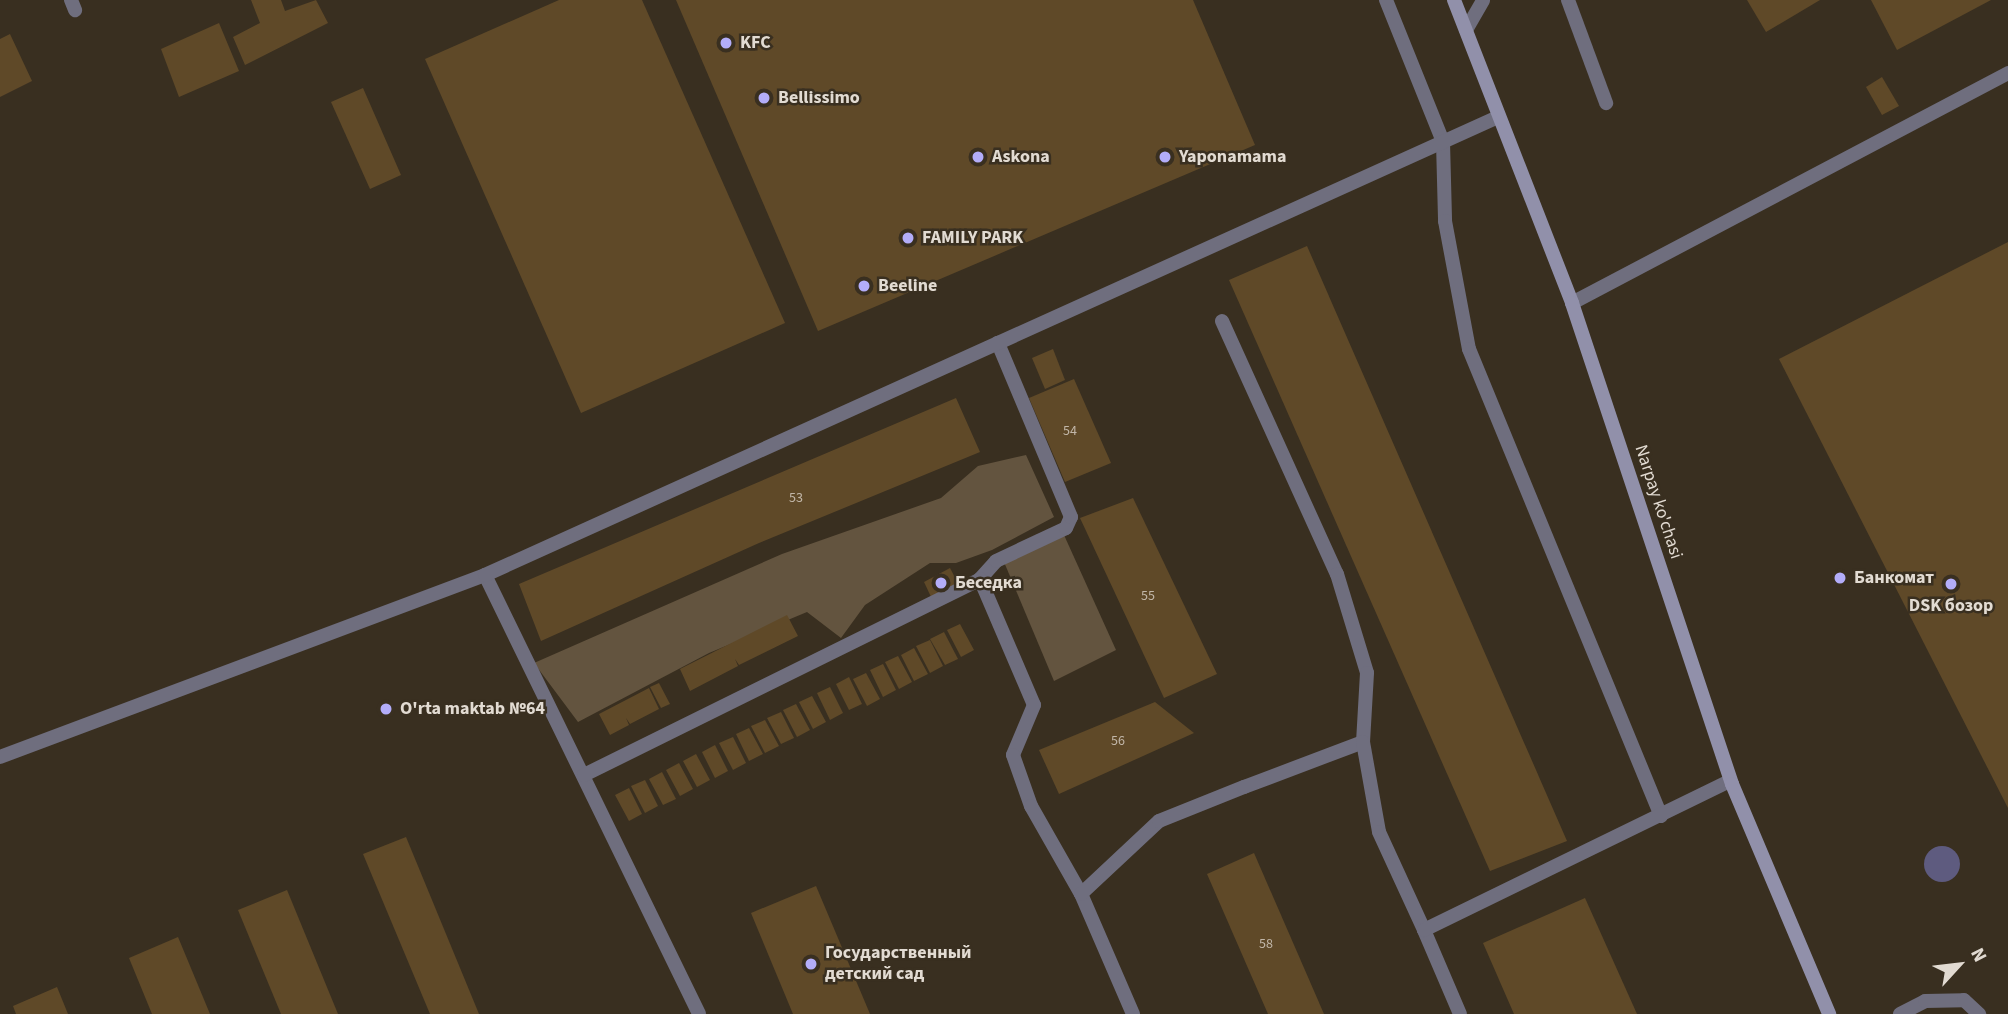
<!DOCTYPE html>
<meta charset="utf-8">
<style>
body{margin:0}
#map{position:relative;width:2008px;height:1014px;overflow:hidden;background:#392f20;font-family:"Source Sans 3",sans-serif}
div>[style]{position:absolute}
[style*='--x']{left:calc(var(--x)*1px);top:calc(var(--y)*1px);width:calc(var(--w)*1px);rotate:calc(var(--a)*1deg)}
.green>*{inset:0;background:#63543f}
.water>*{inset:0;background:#5e5b7f}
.round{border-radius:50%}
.building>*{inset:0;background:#5f4928}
.lane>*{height:14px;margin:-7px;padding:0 7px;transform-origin:7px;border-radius:7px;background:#6f6e7e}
.street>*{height:14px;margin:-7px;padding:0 7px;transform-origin:7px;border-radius:7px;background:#6f6e7e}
.secondary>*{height:14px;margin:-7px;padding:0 7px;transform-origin:7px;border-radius:7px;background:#9190aa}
.dots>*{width:19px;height:19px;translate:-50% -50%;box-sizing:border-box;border:4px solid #392f20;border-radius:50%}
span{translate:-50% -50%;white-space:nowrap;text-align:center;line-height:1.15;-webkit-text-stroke:5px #392f20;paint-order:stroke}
.number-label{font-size:14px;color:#c1b6a8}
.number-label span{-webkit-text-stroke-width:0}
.poi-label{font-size:18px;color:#e2dbd2;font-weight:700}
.left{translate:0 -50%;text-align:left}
.street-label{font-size:18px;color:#e2dbd2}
.north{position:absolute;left:1924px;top:930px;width:70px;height:70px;-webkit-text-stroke:5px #392f20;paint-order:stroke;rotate:63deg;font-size:19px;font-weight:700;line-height:28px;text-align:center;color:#e2dbd2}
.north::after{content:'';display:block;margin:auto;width:24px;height:32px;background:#e2dbd2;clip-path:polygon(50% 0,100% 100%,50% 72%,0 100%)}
</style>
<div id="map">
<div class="green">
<div style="clip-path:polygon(1026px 455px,1054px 517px,992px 550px,956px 563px,930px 563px,865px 605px,841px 638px,807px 612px,709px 653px,578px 722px,534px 663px,782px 554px,941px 498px,978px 466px)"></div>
<div style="clip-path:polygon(1064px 535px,1116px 650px,1054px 681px,1004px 562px)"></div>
</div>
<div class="water">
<div class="round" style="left:1924px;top:846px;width:36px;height:36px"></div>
</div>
<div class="building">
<div style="clip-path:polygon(251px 0,281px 0,285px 11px,316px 0,328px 23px,245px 65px,233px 37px,260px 23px)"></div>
<div style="clip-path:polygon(559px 0,642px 0,785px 323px,581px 413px,425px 59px)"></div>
<div style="clip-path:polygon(676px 0,1193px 0,1255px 145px,818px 331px)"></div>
<div style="clip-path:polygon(1747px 0,1820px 0,1766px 32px)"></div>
<div style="clip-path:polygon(1871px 0,1991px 0,1897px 50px)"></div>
<div style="clip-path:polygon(219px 23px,239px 71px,179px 97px,161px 49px)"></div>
<div style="clip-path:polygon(10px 34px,32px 81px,0 97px,0 39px)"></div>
<div style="clip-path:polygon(1882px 77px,1899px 106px,1882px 115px,1866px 87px)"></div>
<div style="clip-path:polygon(363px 88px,401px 175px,370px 189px,331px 102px)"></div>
<div style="clip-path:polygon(2008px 242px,2008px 808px,1779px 359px)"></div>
<div style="clip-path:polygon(1307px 246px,1567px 841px,1490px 871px,1229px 280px)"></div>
<div style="clip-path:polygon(1053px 349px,1065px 380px,1045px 389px,1032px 358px)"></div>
<div style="clip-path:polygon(1074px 379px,1111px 463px,1065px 482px,1029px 398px)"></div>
<div style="clip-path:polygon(956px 398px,980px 452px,759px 543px,541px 641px,519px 584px)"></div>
<div style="clip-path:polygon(1133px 498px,1217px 674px,1164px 698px,1080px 518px)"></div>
<div style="clip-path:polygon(950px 568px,959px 585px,932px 599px,924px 582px)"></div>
<div style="clip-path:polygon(1841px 571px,1847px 582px,1838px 586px,1833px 575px)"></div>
<div style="clip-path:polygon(787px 615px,798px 636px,739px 665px,735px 659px,738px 666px,690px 691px,680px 669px)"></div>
<div style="clip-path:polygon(960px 624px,974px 650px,961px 657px,947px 630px)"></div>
<div style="clip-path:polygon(944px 632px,958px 659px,945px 665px,930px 639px)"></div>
<div style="clip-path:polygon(930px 640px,943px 666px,930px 673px,916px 646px)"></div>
<div style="clip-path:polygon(914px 648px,928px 674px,914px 681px,901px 655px)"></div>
<div style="clip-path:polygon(898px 656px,912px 682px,899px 689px,885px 662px)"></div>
<div style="clip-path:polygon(883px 664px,896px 690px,883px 697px,870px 670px)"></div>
<div style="clip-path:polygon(866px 673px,880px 699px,867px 706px,853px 679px)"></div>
<div style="clip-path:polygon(849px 677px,862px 704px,849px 710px,836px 684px)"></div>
<div style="clip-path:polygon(659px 683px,670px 704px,661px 708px,650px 687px)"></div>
<div style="clip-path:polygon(830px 687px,843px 713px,830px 720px,817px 693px)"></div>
<div style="clip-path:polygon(649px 688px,659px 709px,630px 724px,626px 718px,629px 725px,610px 735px,599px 714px)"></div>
<div style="clip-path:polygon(812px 696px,826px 722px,813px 729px,799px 702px)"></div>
<div style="clip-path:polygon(1155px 702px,1194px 733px,1059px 794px,1039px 750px)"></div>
<div style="clip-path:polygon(796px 704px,810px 730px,797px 737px,783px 710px)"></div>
<div style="clip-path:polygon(781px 712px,794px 738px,781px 744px,767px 718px)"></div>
<div style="clip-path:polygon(765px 720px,779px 746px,765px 753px,751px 726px)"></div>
<div style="clip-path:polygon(749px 728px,763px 754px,749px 761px,736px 734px)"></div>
<div style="clip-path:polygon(733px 737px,746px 763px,733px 770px,719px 743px)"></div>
<div style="clip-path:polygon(715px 745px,728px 771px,715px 778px,702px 752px)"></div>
<div style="clip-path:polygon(696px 754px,710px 780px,697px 787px,683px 761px)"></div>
<div style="clip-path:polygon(679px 763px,693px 789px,680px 796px,666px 770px)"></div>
<div style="clip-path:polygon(662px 772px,676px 799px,663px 805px,649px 779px)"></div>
<div style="clip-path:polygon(645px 780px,658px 806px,645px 813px,631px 786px)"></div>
<div style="clip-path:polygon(629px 788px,642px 814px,629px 821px,615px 795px)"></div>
<div style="clip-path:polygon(406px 837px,479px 1014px,430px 1014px,363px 854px)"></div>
<div style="clip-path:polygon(1254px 853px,1324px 1014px,1268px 1014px,1207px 874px)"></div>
<div style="clip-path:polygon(816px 886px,870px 1014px,793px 1014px,751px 913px)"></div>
<div style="clip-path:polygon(287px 890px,338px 1014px,281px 1014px,238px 910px)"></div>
<div style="clip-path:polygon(1585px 898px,1637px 1014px,1514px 1014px,1483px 943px)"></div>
<div style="clip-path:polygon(178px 937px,210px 1014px,152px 1014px,129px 958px)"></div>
<div style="clip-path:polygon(57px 987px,68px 1014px,16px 1014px,13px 1006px)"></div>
</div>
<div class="lane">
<div style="--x:1386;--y:0;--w:153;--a:68.1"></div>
<div style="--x:1443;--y:142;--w:79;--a:88.5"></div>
<div style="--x:1445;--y:221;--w:130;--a:79.4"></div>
<div style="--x:1469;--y:349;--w:505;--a:67.65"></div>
<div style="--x:1568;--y:0;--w:110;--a:69.7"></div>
<div style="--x:1466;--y:30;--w:34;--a:-60"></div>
<div style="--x:1572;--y:303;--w:493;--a:-27.8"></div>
<div style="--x:1222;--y:321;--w:278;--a:65.6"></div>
<div style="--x:1337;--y:574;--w:103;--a:73.1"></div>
<div style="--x:1367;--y:673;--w:69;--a:93.3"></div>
<div style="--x:485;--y:575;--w:488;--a:64"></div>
<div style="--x:980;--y:579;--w:24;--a:-48"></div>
<div style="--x:996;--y:561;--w:77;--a:-25.2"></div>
<div style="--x:1066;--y:528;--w:12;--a:-66"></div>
<div style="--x:1071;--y:517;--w:189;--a:-112.8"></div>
<div style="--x:0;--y:757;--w:518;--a:-20.57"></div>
<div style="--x:485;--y:575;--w:1112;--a:-24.33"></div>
<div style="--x:584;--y:775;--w:442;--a:-26.3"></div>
<div style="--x:980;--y:579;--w:137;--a:66.8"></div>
<div style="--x:1034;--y:705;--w:54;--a:112.8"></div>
<div style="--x:1013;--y:755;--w:54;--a:70.6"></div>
<div style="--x:1031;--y:806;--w:101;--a:60.4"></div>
<div style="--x:1424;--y:930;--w:91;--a:66.8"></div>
<div style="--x:1133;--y:1014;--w:131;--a:-113.4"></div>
<div style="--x:1081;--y:894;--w:107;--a:-43.1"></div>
<div style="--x:1159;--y:821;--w:92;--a:-21.8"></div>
<div style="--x:1244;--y:787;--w:127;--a:-20.7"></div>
<div style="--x:1363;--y:742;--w:91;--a:79.9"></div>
<div style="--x:1379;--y:832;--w:108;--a:65.3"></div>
<div style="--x:1424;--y:930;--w:340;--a:-26"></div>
<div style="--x:1900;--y:1014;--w:28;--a:-27"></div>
<div style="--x:1925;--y:1001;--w:39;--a:-1"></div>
<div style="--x:1964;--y:1000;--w:21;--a:43"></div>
</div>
<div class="street">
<div style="--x:71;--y:0;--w:11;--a:68"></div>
</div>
<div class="secondary">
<div style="--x:1454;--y:0;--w:325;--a:68.7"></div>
<div style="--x:1572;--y:303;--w:507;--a:71.6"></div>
<div style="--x:1732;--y:784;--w:250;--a:67.1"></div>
</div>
<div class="dots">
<div style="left:726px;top:43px;background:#b3adf9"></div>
<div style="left:764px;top:98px;background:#b3adf9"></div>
<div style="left:978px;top:157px;background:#b3adf9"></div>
<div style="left:1165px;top:157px;background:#b3adf9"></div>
<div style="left:908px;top:238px;background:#b3adf9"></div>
<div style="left:864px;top:286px;background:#b3adf9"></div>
<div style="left:1840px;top:578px;background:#b3adf9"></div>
<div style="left:941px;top:583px;background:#b3adf9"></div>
<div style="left:1951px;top:584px;background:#b3adf9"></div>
<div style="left:386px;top:709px;background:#b3adf9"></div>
<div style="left:811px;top:964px;background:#b3adf9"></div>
</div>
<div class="number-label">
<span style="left:1070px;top:431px">54</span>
<span style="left:796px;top:498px">53</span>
<span style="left:1148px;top:596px">55</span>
<span style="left:1118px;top:741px">56</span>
<span style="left:1266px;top:944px">58</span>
</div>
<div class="poi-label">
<span class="left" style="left:740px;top:43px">KFC</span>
<span class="left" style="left:778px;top:98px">Bellissimo</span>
<span class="left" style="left:992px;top:157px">Askona</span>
<span class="left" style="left:1179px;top:157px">Yaponamama</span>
<span class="left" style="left:922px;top:238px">FAMILY PARK</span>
<span class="left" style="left:878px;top:286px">Beeline</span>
<span class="left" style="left:1854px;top:578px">Банкомат</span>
<span class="left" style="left:955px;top:583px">Беседка</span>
<span style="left:1951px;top:606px">DSK бозор</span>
<span class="left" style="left:400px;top:709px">O'rta maktab №64</span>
<span class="left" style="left:825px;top:964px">Государственный<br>детский сад</span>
</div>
<div class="street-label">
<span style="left:1658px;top:502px;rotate:72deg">Narpay ko'chasi</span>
</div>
<div class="north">N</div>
</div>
